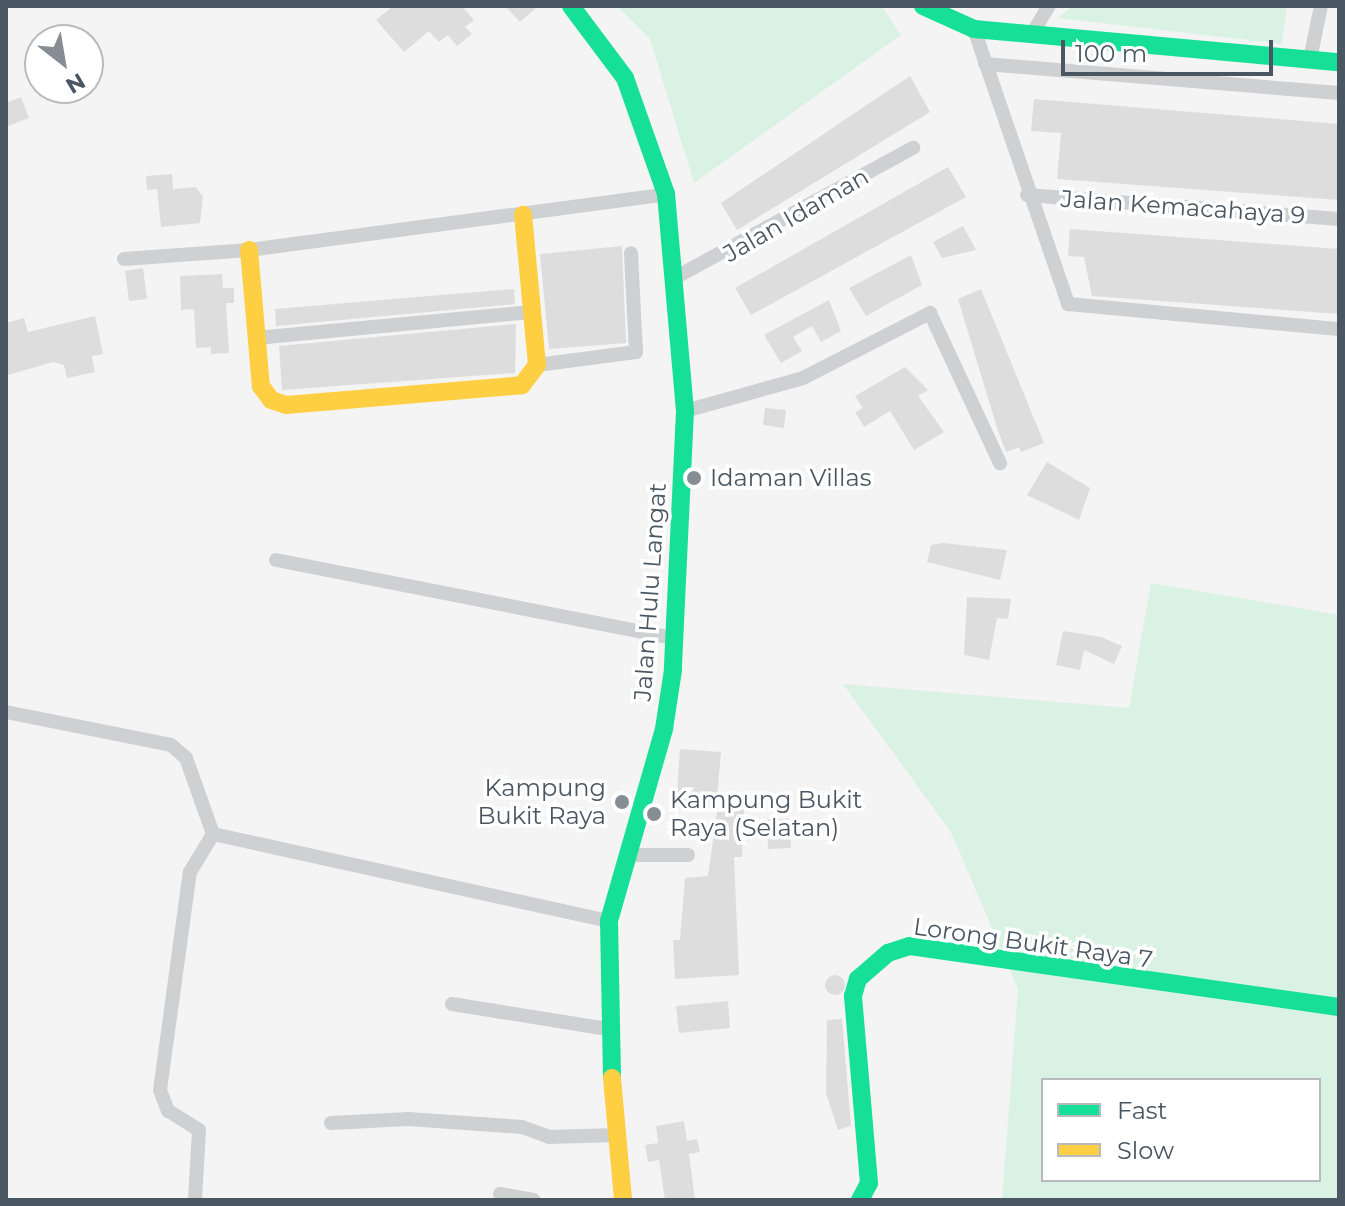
<!DOCTYPE html>
<style>
body{margin:0}
#map{position:relative;width:1345px;height:1206px;overflow:hidden;background:#f4f4f4;font-family:Montserrat,sans-serif}
div>[style]{position:absolute}
[style*='--x']{left:calc(var(--x)*1px);top:calc(var(--y)*1px);width:calc(var(--w)*1px);rotate:calc(var(--a)*1deg)}
.green>*{inset:0;background:#d9f2e3}
.building>*{inset:0;background:#ddddde}
.round{border-radius:50%}
.street>*{height:14px;margin:-7px;padding:0 7px;transform-origin:7px;border-radius:7px;background:#ced0d2}
.fast>*{height:18px;margin:-9px;padding:0 9px;transform-origin:9px;border-radius:9px;background:#16e098}
.slow>*{height:18px;margin:-9px;padding:0 9px;transform-origin:9px;border-radius:9px;background:#ffcf43}
.dots>*{width:22px;height:22px;translate:-50% -50%;box-sizing:border-box;border:4px solid #fff;border-radius:50%}
span{translate:-50% -50%;white-space:nowrap;text-align:center;line-height:1.15;-webkit-text-stroke:7px #fff;paint-order:stroke}
.street-label{font-size:24px;color:#4a5661}
.poi-label{font-size:24px;color:#4a5661}
.left{translate:0 -50%;text-align:left}
.right{translate:-100% -50%;text-align:right}
.frame{position:absolute;inset:0;border:8px solid #4a5661;pointer-events:none}
.legend{position:absolute;left:1041px;top:1078px;width:280px;height:104px;box-sizing:border-box;background:#fff;border:2px solid #b7bbc0;margin:0;padding:10px 14px;list-style:none;font-size:24px;color:#4a5661}
.legend li{display:flex;align-items:center;gap:16px;height:40px}
.legend b{width:40px;border:2px solid #b7bbc0}
.north{position:absolute;left:24px;top:24px;width:80px;height:80px;box-sizing:border-box;background:#fff;border:2px solid #b7bbc0;border-radius:50%;rotate:149deg;font-size:22px;font-weight:700;line-height:32px;text-align:center;color:#4a5661}
.north::after{content:'';display:block;margin:auto;width:28px;height:36px;background:#868d94;clip-path:polygon(50% 0,100% 100%,50% 72%,0 100%)}
.scale{position:absolute;left:1061px;top:40px;width:212px;height:36px;box-sizing:border-box;border:4px solid #4a5661;border-top:0;padding-left:10px;font-size:24px;line-height:28px;white-space:nowrap;color:#4a5661;-webkit-text-stroke:6px #fff;paint-order:stroke}
</style>
<div id="map">
<div class="green">
<div style="clip-path:polygon(617px 6px,882px 6px,901px 35px,694px 183px,650px 39px)"></div>
<div style="clip-path:polygon(1073px 6px,1287px 6px,1282px 44px,1058px 18px)"></div>
<div style="clip-path:polygon(evenodd,1151px 583px,1339px 615px,1339px 1200px,1002px 1200px,1018px 989px,951px 832px,843px 684px,1129px 708px,1151px 583px,1043px 1080px,1319px 1080px,1319px 1180px,1043px 1180px,1043px 1080px)"></div>
</div>
<div class="building">
<div style="clip-path:polygon(393px 6px,462px 6px,474px 20px,465px 27px,472px 34px,457px 46px,448px 35px,439px 42px,429px 31px,404px 52px,376px 20px)"></div>
<div style="clip-path:polygon(505px 6px,538px 6px,520px 22px)"></div>
<div style="clip-path:polygon(910px 76px,930px 112px,737px 230px,721px 203px)"></div>
<div style="clip-path:polygon(21px 97px,29px 118px,6px 127px,6px 103px)"></div>
<div style="clip-path:polygon(1034px 99px,1339px 124px,1339px 200px,1057px 179px,1061px 133px,1031px 131px)"></div>
<div style="clip-path:polygon(948px 167px,966px 197px,751px 315px,735px 288px)"></div>
<div style="clip-path:polygon(172px 174px,173px 189px,196px 187px,203px 197px,200px 223px,161px 227px,157px 189px,147px 190px,146px 176px)"></div>
<div style="clip-path:polygon(963px 226px,976px 250px,942px 258px,933px 242px)"></div>
<div style="clip-path:polygon(1070px 229px,1339px 249px,1339px 314px,1092px 296px,1084px 257px,1068px 256px)"></div>
<div style="clip-path:polygon(622px 246px,626px 343px,549px 349px,540px 254px)"></div>
<div style="clip-path:polygon(911px 255px,922px 285px,866px 316px,849px 288px)"></div>
<div style="clip-path:polygon(143px 268px,147px 299px,129px 301px,125px 271px)"></div>
<div style="clip-path:polygon(222px 274px,223px 288px,234px 288px,234px 303px,226px 303px,229px 353px,211px 354px,211px 347px,196px 348px,194px 309px,181px 310px,180px 276px)"></div>
<div style="clip-path:polygon(514px 289px,515px 304px,276px 326px,275px 309px)"></div>
<div style="clip-path:polygon(981px 289px,1044px 443px,1021px 452px,1019px 447px,1006px 452px,998px 431px,958px 299px)"></div>
<div style="clip-path:polygon(829px 300px,841px 331px,821px 342px,812px 326px,793px 337px,802px 351px,781px 363px,764px 335px)"></div>
<div style="clip-path:polygon(95px 316px,103px 354px,92px 356px,95px 372px,67px 378px,64px 365px,53px 362px,8px 375px,6px 323px,24px 318px,28px 332px)"></div>
<div style="clip-path:polygon(516px 324px,515px 373px,282px 390px,279px 346px)"></div>
<div style="clip-path:polygon(905px 367px,928px 390px,918px 396px,944px 432px,914px 450px,890px 411px,864px 427px,855px 412px,863px 408px,855px 396px)"></div>
<div style="clip-path:polygon(765px 408px,786px 410px,784px 428px,763px 425px)"></div>
<div style="clip-path:polygon(1047px 462px,1090px 488px,1079px 520px,1027px 495px)"></div>
<div style="clip-path:polygon(943px 543px,1007px 550px,1000px 580px,927px 562px,931px 545px)"></div>
<div style="clip-path:polygon(967px 597px,1011px 599px,1008px 619px,997px 618px,989px 660px,964px 655px)"></div>
<div style="clip-path:polygon(1063px 631px,1101px 637px,1122px 646px,1114px 664px,1084px 650px,1080px 670px,1056px 665px)"></div>
<div style="clip-path:polygon(680px 749px,721px 752px,716px 809px,676px 806px)"></div>
<div style="clip-path:polygon(744px 810px,742px 857px,734px 857px,739px 975px,675px 979px,673px 940px,680px 940px,685px 878px,708px 876px,717px 812px)"></div>
<div style="clip-path:polygon(767px 819px,790px 819px,791px 848px,768px 849px)"></div>
<div class="round" style="left:825px;top:975px;width:20px;height:20px"></div>
<div style="clip-path:polygon(728px 1001px,730px 1028px,679px 1033px,676px 1006px)"></div>
<div style="clip-path:polygon(842px 1019px,851px 1126px,838px 1130px,826px 1093px,827px 1020px)"></div>
<div style="clip-path:polygon(684px 1121px,687px 1141px,697px 1139px,700px 1152px,689px 1154px,695px 1200px,665px 1200px,659px 1160px,648px 1162px,645px 1145px,658px 1143px,656px 1126px)"></div>
</div>
<div class="street">
<div style="--x:974;--y:29;--w:291;--a:71.1"></div>
<div style="--x:1068;--y:304;--w:272;--a:5.3"></div>
<div style="--x:1032;--y:34;--w:33;--a:-59"></div>
<div style="--x:1310;--y:59;--w:54;--a:-78.3"></div>
<div style="--x:985;--y:64;--w:355;--a:4.7"></div>
<div style="--x:1027;--y:195;--w:313;--a:4.4"></div>
<div style="--x:124;--y:259;--w:125;--a:-4.1"></div>
<div style="--x:249;--y:250;--w:421;--a:-7.6"></div>
<div style="--x:678;--y:276;--w:268;--a:-28.6"></div>
<div style="--x:256;--y:338;--w:277;--a:-5.4"></div>
<div style="--x:537;--y:365;--w:100;--a:-7.5"></div>
<div style="--x:636;--y:352;--w:99;--a:-92.9"></div>
<div style="--x:685;--y:411;--w:123;--a:-15.6"></div>
<div style="--x:803;--y:378;--w:143;--a:-27.1"></div>
<div style="--x:930;--y:313;--w:166;--a:65"></div>
<div style="--x:276;--y:560;--w:407;--a:11.1"></div>
<div style="--x:6;--y:712;--w:168;--a:11.3"></div>
<div style="--x:171;--y:745;--w:20;--a:41"></div>
<div style="--x:186;--y:758;--w:81;--a:70.4"></div>
<div style="--x:213;--y:834;--w:405;--a:12.4"></div>
<div style="--x:630;--y:855;--w:58;--a:0"></div>
<div style="--x:452;--y:1004;--w:158;--a:9.1"></div>
<div style="--x:331;--y:1123;--w:77;--a:-3"></div>
<div style="--x:408;--y:1119;--w:114;--a:4"></div>
<div style="--x:522;--y:1127;--w:29;--a:20"></div>
<div style="--x:549;--y:1137;--w:69;--a:-1.7"></div>
<div style="--x:500;--y:1194;--w:34;--a:10"></div>
<div style="--x:195;--y:1200;--w:70;--a:-86.7"></div>
<div style="--x:199;--y:1130;--w:36;--a:-148"></div>
<div style="--x:168;--y:1111;--w:22;--a:-111"></div>
<div style="--x:160;--y:1090;--w:220;--a:-82.2"></div>
<div style="--x:190;--y:872;--w:44;--a:-58.8"></div>
</div>
<div class="fast">
<div style="--x:571;--y:6;--w:90;--a:53.1"></div>
<div style="--x:625;--y:78;--w:123;--a:70.5"></div>
<div style="--x:666;--y:194;--w:218;--a:85"></div>
<div style="--x:685;--y:411;--w:259;--a:92.7"></div>
<div style="--x:673;--y:670;--w:60;--a:98.7"></div>
<div style="--x:664;--y:729;--w:200;--a:106"></div>
<div style="--x:609;--y:921;--w:157;--a:88.9"></div>
<div style="--x:923;--y:6;--w:56;--a:24.3"></div>
<div style="--x:974;--y:29;--w:366;--a:5.2"></div>
<div style="--x:860;--y:1200;--w:19;--a:-62"></div>
<div style="--x:869;--y:1183;--w:188;--a:-94.9"></div>
<div style="--x:853;--y:996;--w:18;--a:-74"></div>
<div style="--x:858;--y:979;--w:40;--a:-41"></div>
<div style="--x:888;--y:953;--w:23;--a:-18"></div>
<div style="--x:910;--y:946;--w:433;--a:8.1"></div>
</div>
<div class="slow">
<div style="--x:249;--y:250;--w:137;--a:85"></div>
<div style="--x:261;--y:386;--w:17;--a:54"></div>
<div style="--x:271;--y:400;--w:16;--a:18"></div>
<div style="--x:286;--y:405;--w:237;--a:-4.8"></div>
<div style="--x:522;--y:385;--w:25;--a:-53"></div>
<div style="--x:537;--y:365;--w:151;--a:-95.3"></div>
<div style="--x:612;--y:1078;--w:122;--a:84.8"></div>
</div>
<div class="dots">
<div style="left:694px;top:478px;background:#868d94"></div>
<div style="left:622px;top:802px;background:#868d94"></div>
<div style="left:654px;top:814px;background:#868d94"></div>
</div>
<div class="street-label">
<span style="left:1183px;top:207px;rotate:4deg">Jalan Kemacahaya 9</span>
<span style="left:796px;top:215px;rotate:-30deg">Jalan Idaman</span>
<span style="left:650px;top:592px;rotate:-86deg">Jalan Hulu Langat</span>
<span style="left:1033px;top:943px;rotate:8deg">Lorong Bukit Raya 7</span>
</div>
<div class="poi-label">
<span class="left" style="left:710px;top:478px">Idaman Villas</span>
<span class="right" style="left:606px;top:802px">Kampung<br>Bukit Raya</span>
<span class="left" style="left:670px;top:814px">Kampung Bukit<br>Raya (Selatan)</span>
</div>
<div class="frame"></div>
<ul class="legend">
<li><b style="height:10px;background:#16e098"></b>Fast</li>
<li><b style="height:10px;background:#ffcf43"></b>Slow</li>
</ul>
<div class="north">N</div>
<div class="scale">100 m</div>
</div>
